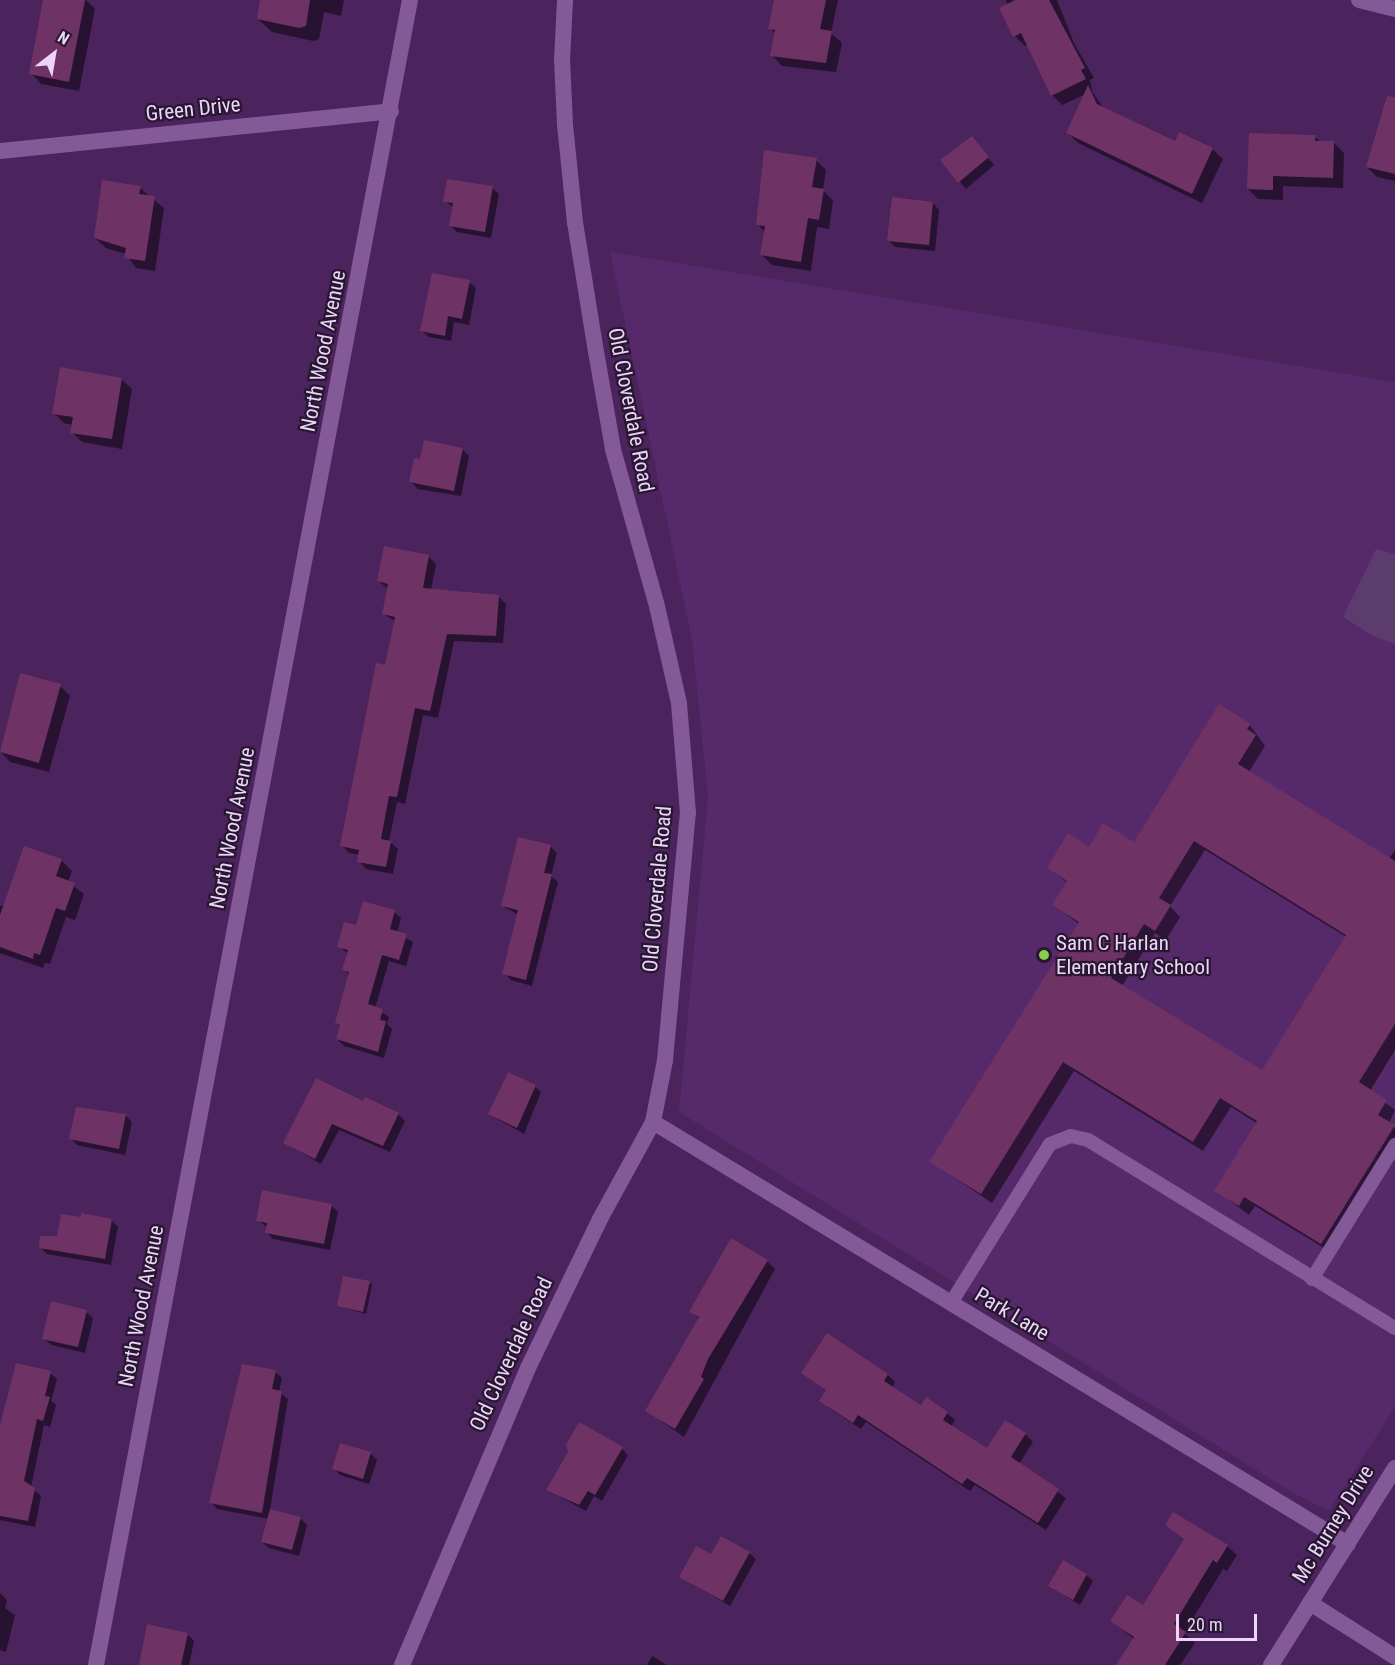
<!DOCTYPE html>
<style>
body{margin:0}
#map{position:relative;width:1395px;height:1665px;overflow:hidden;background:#4b235d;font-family:"Roboto Condensed",sans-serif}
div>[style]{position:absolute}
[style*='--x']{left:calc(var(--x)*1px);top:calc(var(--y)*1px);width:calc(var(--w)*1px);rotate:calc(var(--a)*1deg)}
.built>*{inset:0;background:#56296a}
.green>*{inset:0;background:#5c3c6c}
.shadow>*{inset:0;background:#0007}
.building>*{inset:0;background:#6e3364}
.service>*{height:14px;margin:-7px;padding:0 7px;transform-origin:7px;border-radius:7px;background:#835997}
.minor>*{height:16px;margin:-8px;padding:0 8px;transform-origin:8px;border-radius:8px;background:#835997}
.secondary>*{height:16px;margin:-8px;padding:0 8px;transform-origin:8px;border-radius:8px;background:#835997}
.dots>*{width:16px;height:16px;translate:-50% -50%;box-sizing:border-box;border:3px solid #281730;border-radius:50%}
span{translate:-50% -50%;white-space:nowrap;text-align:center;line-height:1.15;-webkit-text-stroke:4.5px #281730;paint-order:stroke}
.street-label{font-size:21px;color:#ecd5f8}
.poi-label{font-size:21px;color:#ecd5f8}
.left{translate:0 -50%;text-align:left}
.north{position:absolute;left:24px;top:24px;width:60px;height:60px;-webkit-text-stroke:4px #281730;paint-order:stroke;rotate:31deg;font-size:16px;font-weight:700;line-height:24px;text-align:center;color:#ecd5f8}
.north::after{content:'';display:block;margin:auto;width:21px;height:27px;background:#ecd5f8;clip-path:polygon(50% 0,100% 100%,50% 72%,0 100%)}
.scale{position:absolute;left:1176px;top:1614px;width:81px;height:27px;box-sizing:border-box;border:3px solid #ecd5f8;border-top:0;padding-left:8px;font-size:18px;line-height:21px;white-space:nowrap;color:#ecd5f8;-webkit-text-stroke:4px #281730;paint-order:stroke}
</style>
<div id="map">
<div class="built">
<div style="clip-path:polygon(610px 252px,1395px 382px,1395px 1407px,1329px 1511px,1295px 1494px,679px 1112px,708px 797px,692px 640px)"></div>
</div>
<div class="green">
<div style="clip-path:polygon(1376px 549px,1395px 554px,1395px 644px,1373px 636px,1343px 617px)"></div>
</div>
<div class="shadow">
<div style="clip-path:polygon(45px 0,86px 0,95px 9px,79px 91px,41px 84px,31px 73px)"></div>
<div style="clip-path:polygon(262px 0,344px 0,341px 16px,324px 12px,319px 39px,313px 41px,272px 32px,258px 19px)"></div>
<div style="clip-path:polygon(775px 0,838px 0,831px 33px,842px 43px,836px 72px,782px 66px,772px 55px,776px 34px,770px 28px)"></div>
<div style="clip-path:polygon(1006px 0,1057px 0,1074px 43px,1094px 78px,1090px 80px,1092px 91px,1104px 109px,1175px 143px,1212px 149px,1223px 159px,1202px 203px,1078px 143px,1067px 132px,1086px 94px,1062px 105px,1052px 95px,1028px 44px,1025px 46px,1015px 36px)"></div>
<div style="clip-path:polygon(1395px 125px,1395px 181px,1377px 177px,1367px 167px)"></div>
<div style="clip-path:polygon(1315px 137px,1321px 142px,1334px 143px,1344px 153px,1343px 188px,1283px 186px,1283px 200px,1258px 199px,1248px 189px)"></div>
<div style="clip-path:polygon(978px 145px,994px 165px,966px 189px,943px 161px)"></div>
<div style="clip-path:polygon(816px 160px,826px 170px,823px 190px,833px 201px,829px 229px,817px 227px,811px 271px,772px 265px,762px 255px,765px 232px,757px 224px)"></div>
<div style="clip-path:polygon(140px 188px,164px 208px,155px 271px,136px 268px,126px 254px,106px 248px,95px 238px)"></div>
<div style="clip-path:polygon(492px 188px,499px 194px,491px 238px,457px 232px,451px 226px,454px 208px,445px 201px)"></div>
<div style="clip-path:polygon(933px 203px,939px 210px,935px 251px,895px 247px,889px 241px)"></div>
<div style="clip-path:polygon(469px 282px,476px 288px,469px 325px,454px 322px,451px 341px,429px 337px,422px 331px)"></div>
<div style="clip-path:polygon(121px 379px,132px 389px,122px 449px,82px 442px,72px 432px,73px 425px,64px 423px,54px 413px)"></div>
<div style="clip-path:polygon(462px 449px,469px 456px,461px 496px,418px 489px,411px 482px,421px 461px)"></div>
<div style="clip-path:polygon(429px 557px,436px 564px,431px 590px,499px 597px,506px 604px,503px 643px,454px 641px,438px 718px,423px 715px,405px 804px,397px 802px,389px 841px,398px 849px,393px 874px,366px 869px,359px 861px,360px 855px,349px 853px,342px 845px,396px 622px,384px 614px,389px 589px,378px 581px)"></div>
<div style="clip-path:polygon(60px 686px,70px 696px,49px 772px,10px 762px,0 751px)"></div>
<div style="clip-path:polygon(evenodd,1220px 706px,1250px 725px,1265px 746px,1249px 772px,1389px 859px,1395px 850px,1395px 1050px,1370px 1091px,1395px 1110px,1389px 1123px,1395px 1128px,1395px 1151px,1332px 1253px,1255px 1206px,1249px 1215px,1216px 1190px,1258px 1124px,1231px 1107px,1203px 1151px,1074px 1071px,992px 1203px,931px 1162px,1079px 924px,1054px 905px,1068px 883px,1048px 868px,1089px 849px,1134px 844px,1220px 706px,1205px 850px,1346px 937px,1262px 1072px,1122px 986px,1155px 933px,1166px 940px,1180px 917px,1170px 906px,1205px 850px)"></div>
<div style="clip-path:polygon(550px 846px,557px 853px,551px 876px,558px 882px,532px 986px,511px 980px,504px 973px,519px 915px,502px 906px)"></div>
<div style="clip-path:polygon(25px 848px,62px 861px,72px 871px,68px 882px,84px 894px,75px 920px,66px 917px,50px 964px,45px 963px,43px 968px,0 953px,0 906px,5px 906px)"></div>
<div style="clip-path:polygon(394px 912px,401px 918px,397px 933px,413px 942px,406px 966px,389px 961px,375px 1008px,389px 1017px,387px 1024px,392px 1029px,384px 1058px,344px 1046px,337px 1039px,341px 1027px,337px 1023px,350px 976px,344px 969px,348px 954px,339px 946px,357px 927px)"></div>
<div style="clip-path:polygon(535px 1086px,541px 1092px,524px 1134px,489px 1114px)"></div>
<div style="clip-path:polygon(364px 1103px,398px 1114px,405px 1121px,390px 1152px,339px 1130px,321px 1164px,285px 1143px)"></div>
<div style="clip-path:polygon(125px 1115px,132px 1122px,125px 1155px,77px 1145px,71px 1138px)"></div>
<div style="clip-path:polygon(331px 1205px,338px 1212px,330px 1250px,273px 1239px,267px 1233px,268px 1228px,258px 1220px)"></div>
<div style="clip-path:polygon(111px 1220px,118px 1227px,111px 1265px,47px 1254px,40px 1247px)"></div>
<div style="clip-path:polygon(767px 1261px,775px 1269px,684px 1437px,647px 1411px,699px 1319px,691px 1311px)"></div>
<div style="clip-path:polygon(369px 1282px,372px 1285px,366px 1314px,339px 1306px)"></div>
<div style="clip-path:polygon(86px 1312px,93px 1318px,85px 1353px,51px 1345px,44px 1338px)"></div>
<div style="clip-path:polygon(275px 1372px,282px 1378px,279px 1392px,288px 1399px,270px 1510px,300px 1518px,307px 1525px,299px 1556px,269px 1548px,262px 1542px,269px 1519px,217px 1509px,211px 1502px)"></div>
<div style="clip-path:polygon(50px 1373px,57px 1379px,51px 1401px,56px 1405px,50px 1427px,44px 1425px,31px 1487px,41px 1496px,35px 1527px,0 1520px,0 1437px)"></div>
<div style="clip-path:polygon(803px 1373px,888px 1375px,895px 1382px,892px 1388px,921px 1407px,947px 1413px,955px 1420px,951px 1427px,987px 1450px,1025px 1434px,1033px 1442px,1019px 1464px,1066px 1498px,1046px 1530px,975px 1485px,970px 1491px,866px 1422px,861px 1429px,829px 1408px,821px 1400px,827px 1391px)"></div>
<div style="clip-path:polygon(341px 1445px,371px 1454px,377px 1460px,369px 1484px,340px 1475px,334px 1468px)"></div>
<div style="clip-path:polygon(622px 1449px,628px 1455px,602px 1501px,594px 1496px,586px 1511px,548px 1490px,570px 1453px)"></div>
<div style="clip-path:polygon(1167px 1525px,1227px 1546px,1237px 1555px,1227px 1571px,1223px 1569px,1184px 1633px,1195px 1643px,1180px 1665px,1117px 1665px,1134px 1639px,1112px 1621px,1144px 1607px,1185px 1540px)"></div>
<div style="clip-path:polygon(749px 1553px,756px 1559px,730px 1606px,681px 1577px,712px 1557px)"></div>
<div style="clip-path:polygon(1086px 1575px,1093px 1581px,1080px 1605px,1050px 1586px)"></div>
<div style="clip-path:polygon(0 1593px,7px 1600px,5px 1608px,15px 1615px,6px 1652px,0 1650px)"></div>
<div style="clip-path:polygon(187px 1634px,194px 1641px,189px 1665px,141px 1665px)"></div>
<div style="clip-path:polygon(652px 1656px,667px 1665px,647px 1665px)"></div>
</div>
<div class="building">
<div style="clip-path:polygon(43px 0,85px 0,69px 82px,29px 74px)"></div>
<div style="clip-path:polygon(260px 0,310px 0,306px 26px,299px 28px,257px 19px)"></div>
<div style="clip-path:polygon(774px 0,826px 0,820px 29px,832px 31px,826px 63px,770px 56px,775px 30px,768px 29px)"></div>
<div style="clip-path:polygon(1015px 0,1049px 0,1085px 68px,1081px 70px,1086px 79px,1051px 96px,1021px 33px,1013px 37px,999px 8px)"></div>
<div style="clip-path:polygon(1088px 85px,1097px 104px,1175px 141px,1179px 132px,1213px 148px,1192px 194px,1066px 133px)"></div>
<div style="clip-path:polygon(1387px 96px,1395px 97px,1395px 174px,1366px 167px)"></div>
<div style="clip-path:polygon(1249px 133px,1316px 135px,1315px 141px,1334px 141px,1333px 178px,1273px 176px,1273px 190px,1247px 189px)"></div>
<div style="clip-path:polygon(972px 136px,989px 157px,958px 183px,940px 160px)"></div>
<div style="clip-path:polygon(764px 150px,817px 158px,812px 187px,824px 189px,819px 220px,808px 218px,801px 262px,760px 255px,765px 226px,756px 225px)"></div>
<div style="clip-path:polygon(447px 179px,493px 186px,485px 232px,449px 226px,453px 203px,443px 202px)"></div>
<div style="clip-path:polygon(102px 180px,141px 186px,139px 194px,155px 196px,145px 261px,124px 258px,126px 248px,94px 238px)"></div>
<div style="clip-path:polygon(892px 197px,933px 202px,929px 245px,887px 241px)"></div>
<div style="clip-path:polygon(432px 273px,470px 280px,462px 319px,448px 316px,445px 336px,420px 331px)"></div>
<div style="clip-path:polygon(60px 367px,122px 378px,112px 439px,70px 433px,73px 417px,52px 414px)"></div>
<div style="clip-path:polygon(424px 440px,463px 448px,454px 491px,409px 482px,414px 458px,420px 459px)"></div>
<div style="clip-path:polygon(384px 546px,429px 555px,423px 588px,499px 595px,496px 636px,447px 634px,430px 711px,415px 708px,397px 797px,389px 796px,381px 839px,391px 841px,386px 867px,357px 862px,359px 850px,340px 846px,376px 663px,385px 665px,395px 617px,382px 614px,388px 584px,377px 581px)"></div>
<div style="clip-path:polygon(20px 673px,61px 684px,39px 763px,0 752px)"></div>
<div style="clip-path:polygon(evenodd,1219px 704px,1251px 724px,1247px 729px,1256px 735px,1238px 764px,1395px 861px,1395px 1024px,1359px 1082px,1387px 1100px,1378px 1115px,1395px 1125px,1321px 1244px,1244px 1197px,1239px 1206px,1214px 1191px,1257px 1121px,1220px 1098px,1193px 1142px,1063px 1062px,981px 1194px,929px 1162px,1079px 922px,1052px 905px,1067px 881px,1047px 868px,1068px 833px,1089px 847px,1103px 823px,1134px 842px,1219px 704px,1194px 841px,1346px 935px,1262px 1070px,1111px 978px,1144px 924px,1155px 931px,1171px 905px,1159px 898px,1194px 841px)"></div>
<div style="clip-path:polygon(518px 837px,551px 845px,544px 873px,552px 874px,526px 980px,502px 974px,518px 910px,501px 906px)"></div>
<div style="clip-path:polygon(24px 846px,62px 859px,56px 876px,75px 883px,65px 911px,56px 908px,40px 955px,34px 953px,33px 959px,0 947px,0 915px)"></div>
<div style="clip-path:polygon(363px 901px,395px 910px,390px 929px,407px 934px,399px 960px,382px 955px,368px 1004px,383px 1009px,380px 1020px,386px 1021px,378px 1052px,336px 1039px,340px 1025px,335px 1023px,349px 972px,342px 970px,348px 950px,337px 947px,344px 922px,356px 925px)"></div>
<div style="clip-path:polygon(508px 1072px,536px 1085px,517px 1128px,488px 1114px)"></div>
<div style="clip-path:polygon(316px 1078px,363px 1101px,365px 1097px,399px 1113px,383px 1146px,332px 1124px,315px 1159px,283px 1143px)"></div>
<div style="clip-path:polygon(76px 1107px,126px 1114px,119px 1149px,69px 1139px)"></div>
<div style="clip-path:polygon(262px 1190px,332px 1204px,324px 1244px,265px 1233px,267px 1223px,256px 1221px)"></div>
<div style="clip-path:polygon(81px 1213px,112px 1219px,105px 1259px,39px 1248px,40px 1236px,57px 1236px,61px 1214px,81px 1217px)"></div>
<div style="clip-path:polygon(731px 1238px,768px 1260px,708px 1359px,701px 1377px,704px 1379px,675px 1429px,645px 1411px,699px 1317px,689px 1312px)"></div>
<div style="clip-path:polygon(343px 1276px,370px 1281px,363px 1312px,337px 1306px)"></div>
<div style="clip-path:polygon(51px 1301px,87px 1310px,78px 1347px,42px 1339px)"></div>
<div style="clip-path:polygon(827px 1333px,888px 1374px,884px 1381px,921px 1405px,926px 1397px,948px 1412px,943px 1420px,987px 1448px,1005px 1420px,1026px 1433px,1011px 1457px,1059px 1489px,1038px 1523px,967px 1478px,962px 1484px,858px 1415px,853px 1423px,819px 1401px,826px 1390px,801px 1373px)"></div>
<div style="clip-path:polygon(16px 1363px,51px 1371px,45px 1396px,50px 1397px,43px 1421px,37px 1419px,24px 1481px,35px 1488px,28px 1521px,0 1516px,0 1425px)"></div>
<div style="clip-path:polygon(242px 1364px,276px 1370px,272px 1389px,282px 1391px,262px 1513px,209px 1503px)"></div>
<div style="clip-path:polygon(579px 1422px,623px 1447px,595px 1495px,588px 1491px,579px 1505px,546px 1490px,568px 1452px,566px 1445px)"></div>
<div style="clip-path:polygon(340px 1443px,371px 1452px,363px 1479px,332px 1469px)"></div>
<div style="clip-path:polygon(270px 1509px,301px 1517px,292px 1550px,261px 1542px)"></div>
<div style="clip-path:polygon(1173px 1512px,1228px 1545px,1217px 1563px,1213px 1560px,1174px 1624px,1186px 1632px,1165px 1665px,1116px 1665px,1134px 1637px,1110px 1621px,1127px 1595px,1143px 1605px,1184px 1539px,1165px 1525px)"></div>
<div style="clip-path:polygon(721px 1536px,750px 1552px,723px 1601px,679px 1577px,696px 1546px,711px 1554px)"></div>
<div style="clip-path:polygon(1063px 1560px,1087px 1574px,1073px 1600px,1048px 1586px)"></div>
<div style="clip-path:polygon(147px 1624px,188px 1633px,181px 1665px,139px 1665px)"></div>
</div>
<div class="service">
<div style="--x:1312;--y:1279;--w:158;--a:-58.2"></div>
<div style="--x:951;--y:1303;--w:187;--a:-58.1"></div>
<div style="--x:1050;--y:1144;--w:22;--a:-21"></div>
<div style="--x:1071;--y:1136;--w:17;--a:13"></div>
<div style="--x:1088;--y:1140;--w:360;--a:31.5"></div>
</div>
<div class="minor">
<div style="--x:1359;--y:0;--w:37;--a:14"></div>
<div style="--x:0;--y:151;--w:393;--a:-5.8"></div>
<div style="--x:653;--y:1122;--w:813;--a:31.27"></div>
<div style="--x:1310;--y:1603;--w:101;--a:32.4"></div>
<div style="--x:402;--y:1665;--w:323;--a:-67"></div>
<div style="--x:528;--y:1368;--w:165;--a:-64.2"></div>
<div style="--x:600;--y:1219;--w:111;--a:-61.3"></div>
<div style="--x:653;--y:1122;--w:63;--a:-79"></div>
<div style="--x:665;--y:1060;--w:248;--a:-84.7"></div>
<div style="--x:688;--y:813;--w:110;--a:-94.7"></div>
<div style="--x:679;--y:703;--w:99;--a:-102.8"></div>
<div style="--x:657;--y:606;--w:163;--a:-105.7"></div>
<div style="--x:613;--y:449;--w:98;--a:-99.9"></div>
<div style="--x:596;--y:352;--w:131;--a:-99.2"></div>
<div style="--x:575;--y:223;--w:99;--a:-95.8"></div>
<div style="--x:565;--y:125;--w:65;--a:-92.6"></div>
<div style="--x:562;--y:60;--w:60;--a:-87.1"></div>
<div style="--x:1271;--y:1665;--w:233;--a:-57.8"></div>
</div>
<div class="secondary">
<div style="--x:96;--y:1665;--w:1694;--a:-79.32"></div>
</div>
<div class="dots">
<div style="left:1044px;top:955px;background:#85cf4d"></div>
</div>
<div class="street-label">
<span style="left:193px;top:109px;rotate:-6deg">Green Drive</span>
<span style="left:323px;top:351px;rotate:-79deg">North Wood Avenue</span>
<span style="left:631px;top:410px;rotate:79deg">Old Cloverdale Road</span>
<span style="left:232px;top:828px;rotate:-79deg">North Wood Avenue</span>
<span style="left:657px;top:889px;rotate:-85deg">Old Cloverdale Road</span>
<span style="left:141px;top:1306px;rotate:-79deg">North Wood Avenue</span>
<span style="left:1012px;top:1314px;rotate:31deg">Park Lane</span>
<span style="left:511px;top:1354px;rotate:-65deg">Old Cloverdale Road</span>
<span style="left:1333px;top:1524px;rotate:-58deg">Mc Burney Drive</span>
</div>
<div class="poi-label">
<span class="left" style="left:1056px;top:955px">Sam C Harlan<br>Elementary School</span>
</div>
<div class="north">N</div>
<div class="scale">20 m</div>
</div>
